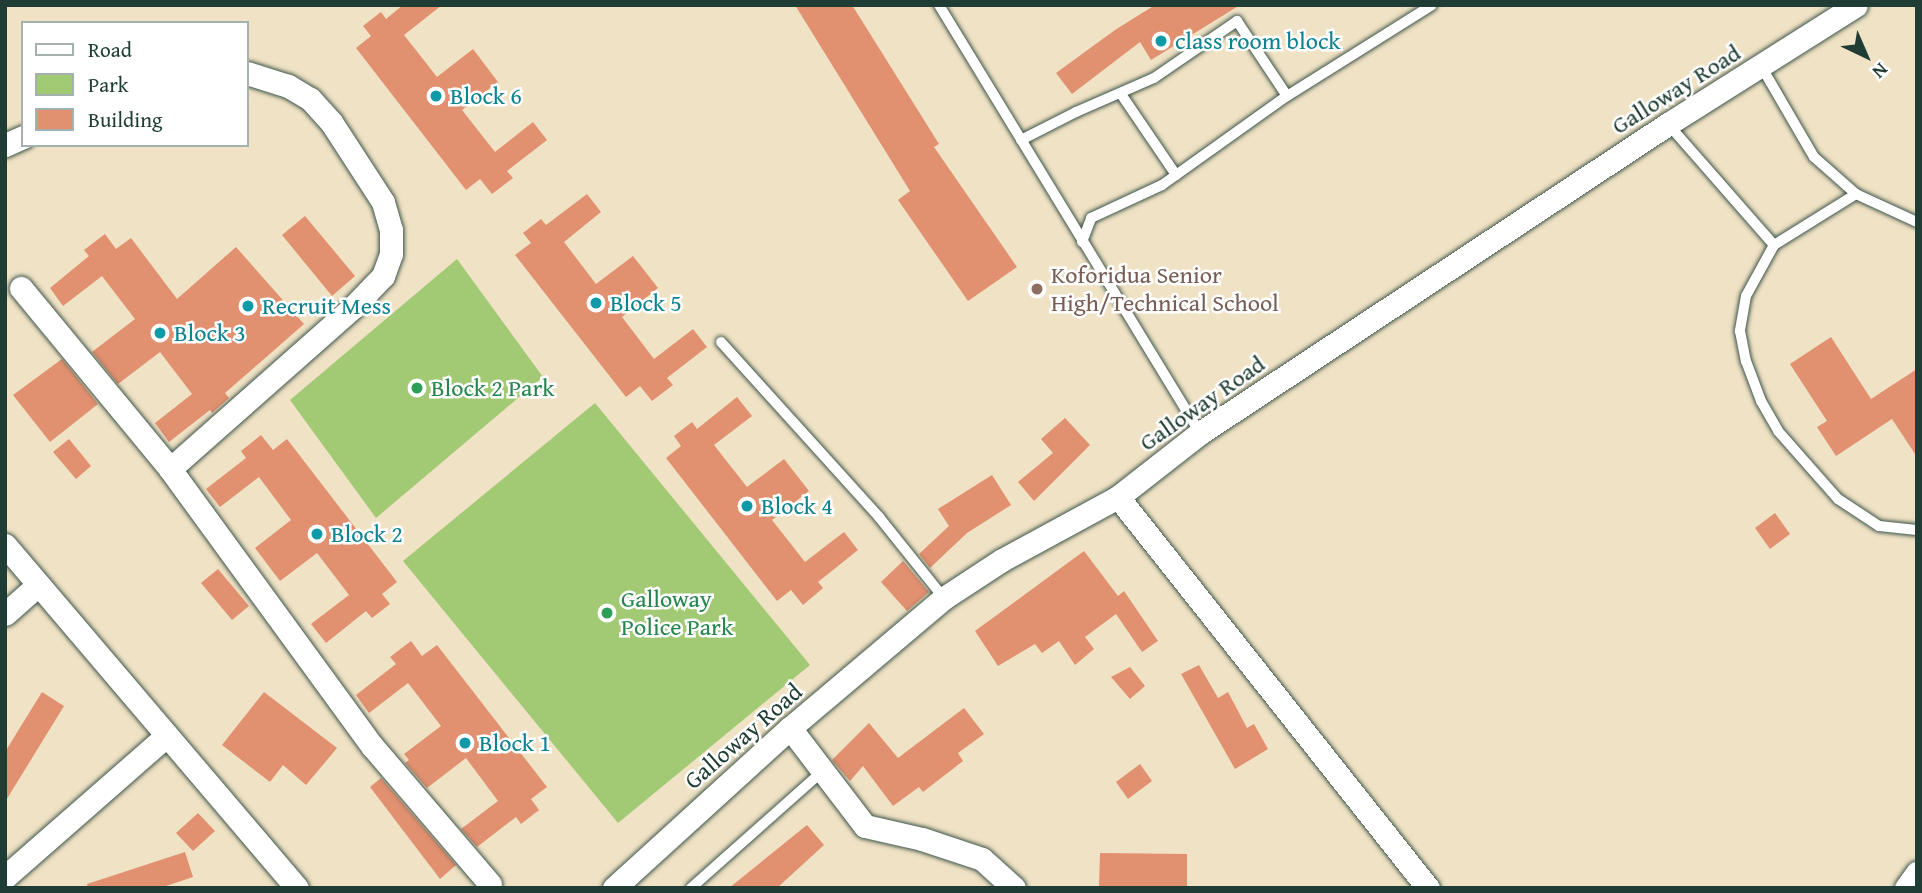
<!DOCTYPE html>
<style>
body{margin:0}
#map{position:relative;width:1922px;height:893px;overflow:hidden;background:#f0e2c5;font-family:"Gentium Book Plus",serif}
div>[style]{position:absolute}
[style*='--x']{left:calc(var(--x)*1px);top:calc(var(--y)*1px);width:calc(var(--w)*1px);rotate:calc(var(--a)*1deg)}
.green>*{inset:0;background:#a2c974}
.building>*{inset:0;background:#e19070}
.roads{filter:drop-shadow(0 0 2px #3e564a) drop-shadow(0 0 2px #3e564a)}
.service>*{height:10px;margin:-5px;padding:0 5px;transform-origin:5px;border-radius:5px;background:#fff}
.minor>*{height:23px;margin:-11.5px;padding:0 11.5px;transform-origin:11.5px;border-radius:11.5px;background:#fff}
.dots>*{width:19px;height:19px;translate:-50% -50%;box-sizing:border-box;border:4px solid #fff;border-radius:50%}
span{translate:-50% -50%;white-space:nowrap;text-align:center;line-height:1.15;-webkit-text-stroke:5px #fff;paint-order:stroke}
.culture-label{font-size:24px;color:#0d838f}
.left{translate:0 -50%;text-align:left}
.street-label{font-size:24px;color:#1f3d34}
.education-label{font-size:24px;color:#785e54}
.leisure-label{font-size:24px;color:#27864d}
.frame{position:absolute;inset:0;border:7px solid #1f3d34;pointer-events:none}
.legend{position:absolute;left:21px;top:21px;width:228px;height:126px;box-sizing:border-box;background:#fff;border:2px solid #a5b1ae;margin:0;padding:9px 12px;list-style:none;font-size:21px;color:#1f3d34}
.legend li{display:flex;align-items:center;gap:14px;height:35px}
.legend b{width:35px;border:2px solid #a5b1ae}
.north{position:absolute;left:1831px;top:21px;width:70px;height:70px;-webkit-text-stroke:5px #fff;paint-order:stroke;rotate:136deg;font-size:19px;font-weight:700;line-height:28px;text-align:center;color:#1f3d34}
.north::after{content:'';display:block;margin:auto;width:24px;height:32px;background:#1f3d34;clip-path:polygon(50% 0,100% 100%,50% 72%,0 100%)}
</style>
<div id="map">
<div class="green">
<div style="clip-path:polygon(457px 259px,543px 377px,376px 518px,290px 400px)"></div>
<div style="clip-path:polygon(595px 403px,810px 665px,618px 823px,403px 561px)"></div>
</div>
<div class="building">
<div style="clip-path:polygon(403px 5px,442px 5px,404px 35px,437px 77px,473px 49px,498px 82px,462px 110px,495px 152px,533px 122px,547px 140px,507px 171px,513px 178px,492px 194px,480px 179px,466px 190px,356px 48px,371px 36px,363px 26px,381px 12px,386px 19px)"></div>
<div style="clip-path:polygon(795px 5px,852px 5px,939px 144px,934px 147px,1017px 267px,968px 301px,898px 200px,910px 191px)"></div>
<div style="clip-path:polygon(1155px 5px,1240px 5px,1151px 60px,1140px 42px,1072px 94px,1056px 73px,1115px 30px)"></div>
<div style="clip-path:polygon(587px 194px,601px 212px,564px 242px,596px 284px,633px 256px,658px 288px,622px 317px,654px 359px,693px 329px,707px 347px,667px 378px,673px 385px,652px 401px,640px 386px,626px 397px,515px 255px,531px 243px,523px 233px,541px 219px,546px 225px)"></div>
<div style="clip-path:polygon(305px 216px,355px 276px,332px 296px,282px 235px)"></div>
<div style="clip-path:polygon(105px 234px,116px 249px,131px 238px,177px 299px,236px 247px,304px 324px,225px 393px,229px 398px,212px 413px,210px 410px,169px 442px,155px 423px,192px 394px,160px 352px,118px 384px,92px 352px,135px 319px,102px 276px,63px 306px,50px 288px,89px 256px,84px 250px)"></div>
<div style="clip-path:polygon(1831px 337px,1871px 399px,1917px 369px,1917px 457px,1892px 419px,1836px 456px,1817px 427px,1827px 421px,1790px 364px)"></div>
<div style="clip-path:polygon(62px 359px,98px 404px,50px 442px,13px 395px)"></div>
<div style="clip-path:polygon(737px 397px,752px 416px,714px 445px,747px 487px,784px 459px,809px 491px,772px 520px,805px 562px,844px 532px,858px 550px,818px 582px,823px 588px,803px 605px,791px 590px,777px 601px,666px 458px,681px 446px,674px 436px,692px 422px,697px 429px)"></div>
<div style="clip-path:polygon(1065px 418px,1090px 445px,1034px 501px,1018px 482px,1053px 453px,1041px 439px)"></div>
<div style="clip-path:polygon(261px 435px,273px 450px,287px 439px,397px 582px,382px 594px,390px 604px,372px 618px,366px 611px,326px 643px,311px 624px,349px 595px,317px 553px,280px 581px,255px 548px,291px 520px,259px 477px,220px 507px,206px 489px,246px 458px,241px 451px)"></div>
<div style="clip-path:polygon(69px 439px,91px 466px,76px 479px,53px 452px)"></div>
<div style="clip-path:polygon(992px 475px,1011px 505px,967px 533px,930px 568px,919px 554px,949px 526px,938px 509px)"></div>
<div style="clip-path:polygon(1775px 513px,1790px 534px,1770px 549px,1755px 528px)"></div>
<div style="clip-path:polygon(1084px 551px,1118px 596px,1124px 591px,1158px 641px,1142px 652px,1116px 614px,1085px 637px,1094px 649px,1075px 665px,1059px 641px,1042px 653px,1035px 644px,998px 666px,975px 631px)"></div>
<div style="clip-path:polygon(903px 561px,929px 592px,907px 611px,881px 582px)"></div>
<div style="clip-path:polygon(218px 569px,249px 606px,232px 620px,201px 583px)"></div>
<div style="clip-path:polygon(411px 641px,422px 656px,437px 645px,547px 787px,531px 799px,539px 810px,521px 824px,516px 817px,477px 847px,461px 829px,498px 801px,466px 758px,427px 788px,405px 763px,409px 760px,404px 754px,441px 726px,408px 683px,369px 713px,356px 695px,396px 664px,390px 657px)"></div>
<div style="clip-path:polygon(1199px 665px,1218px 698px,1228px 692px,1247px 728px,1254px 724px,1268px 749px,1235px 769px,1181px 674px)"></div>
<div style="clip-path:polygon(1130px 667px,1145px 686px,1130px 699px,1111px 677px)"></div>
<div style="clip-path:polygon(42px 692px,64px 706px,5px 802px,5px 752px)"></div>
<div style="clip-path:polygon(264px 692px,337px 748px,306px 785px,283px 765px,270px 782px,222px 745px)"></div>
<div style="clip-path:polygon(964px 708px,984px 734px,958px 753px,963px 761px,923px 792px,919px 787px,893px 806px,863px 766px,850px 781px,832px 760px,869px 723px,898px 758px)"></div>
<div style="clip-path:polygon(1140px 764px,1152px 781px,1128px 799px,1116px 782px)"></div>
<div style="clip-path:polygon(381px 778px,456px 865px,440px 879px,370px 787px)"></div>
<div style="clip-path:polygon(198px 813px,215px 831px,193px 851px,176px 833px)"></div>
<div style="clip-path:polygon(807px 825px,824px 845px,777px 888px,729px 888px)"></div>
<div style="clip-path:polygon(185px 852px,193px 877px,160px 888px,88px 888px,87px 884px)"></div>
<div style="clip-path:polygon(1100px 853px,1187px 854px,1187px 888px,1099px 888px)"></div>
</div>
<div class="roads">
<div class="service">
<div style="--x:939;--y:5;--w:501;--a:58.62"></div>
<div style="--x:1761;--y:66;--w:105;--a:59.8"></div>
<div style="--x:1814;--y:157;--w:56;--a:41.4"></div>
<div style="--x:1856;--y:194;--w:67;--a:24.7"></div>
<div style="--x:1121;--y:94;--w:98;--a:55.8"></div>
<div style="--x:1668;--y:124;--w:161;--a:48.8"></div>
<div style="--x:1021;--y:140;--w:62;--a:-27"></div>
<div style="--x:1076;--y:112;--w:85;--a:-23.6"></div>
<div style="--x:1154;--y:78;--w:101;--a:-34.5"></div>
<div style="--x:1237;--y:21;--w:90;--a:56.3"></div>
<div style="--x:1856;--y:194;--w:97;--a:148.1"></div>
<div style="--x:1774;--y:245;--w:58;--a:118.8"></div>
<div style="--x:1746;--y:296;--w:36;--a:100"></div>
<div style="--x:1740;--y:331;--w:31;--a:79"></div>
<div style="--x:1746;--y:361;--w:43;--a:69.4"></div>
<div style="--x:1761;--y:401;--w:34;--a:60"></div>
<div style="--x:1778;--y:431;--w:91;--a:48.6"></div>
<div style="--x:1838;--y:499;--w:49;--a:33.4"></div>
<div style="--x:1879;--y:526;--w:38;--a:6"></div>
<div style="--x:1082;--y:242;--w:26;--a:-69"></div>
<div style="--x:1091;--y:218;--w:78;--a:-24.9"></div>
<div style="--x:1162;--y:185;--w:153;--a:-35.5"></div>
<div style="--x:1287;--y:96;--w:171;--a:-32.1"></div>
<div style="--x:721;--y:342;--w:236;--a:47.9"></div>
<div style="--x:879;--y:517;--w:104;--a:51.3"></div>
<div style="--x:691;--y:888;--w:178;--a:-41.6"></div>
</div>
<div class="minor">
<div style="--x:5;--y:145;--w:20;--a:-24"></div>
<div style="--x:21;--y:288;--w:234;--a:50.5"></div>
<div style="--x:170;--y:469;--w:344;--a:53.9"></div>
<div style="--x:373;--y:747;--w:180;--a:49.5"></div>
<div style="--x:170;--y:469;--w:244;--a:-41.5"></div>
<div style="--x:353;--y:307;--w:43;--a:-45.9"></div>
<div style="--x:383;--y:276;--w:23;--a:-70"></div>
<div style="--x:391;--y:254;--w:24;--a:-90"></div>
<div style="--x:391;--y:230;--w:29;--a:-106"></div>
<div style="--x:383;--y:202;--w:95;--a:-123"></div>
<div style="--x:331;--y:122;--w:31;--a:-132"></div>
<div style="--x:310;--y:99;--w:26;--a:-149"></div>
<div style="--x:288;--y:86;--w:43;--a:-162.4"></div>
<div style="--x:1118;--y:497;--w:499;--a:51.6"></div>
<div style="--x:5;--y:545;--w:450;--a:49.6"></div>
<div style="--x:5;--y:614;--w:44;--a:-41.3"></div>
<div style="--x:790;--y:728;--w:123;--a:52.6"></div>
<div style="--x:865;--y:826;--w:58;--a:12.8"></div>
<div style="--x:922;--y:839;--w:63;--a:18.4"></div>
<div style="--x:982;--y:859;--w:43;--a:42.2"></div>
<div style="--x:5;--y:877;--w:215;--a:-41.2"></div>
<div style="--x:614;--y:888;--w:238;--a:-42.3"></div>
<div style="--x:790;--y:728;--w:202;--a:-40.2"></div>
<div style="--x:944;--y:598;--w:69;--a:-33.2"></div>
<div style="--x:1002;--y:560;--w:132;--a:-28.5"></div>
<div style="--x:1118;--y:497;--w:104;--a:-38"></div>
<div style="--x:1200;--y:433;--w:561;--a:-33.44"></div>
<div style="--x:1668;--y:124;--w:222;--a:-32.3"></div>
<div style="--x:1906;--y:888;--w:19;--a:-54"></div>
</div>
</div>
<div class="dots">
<div style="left:1161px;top:41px;background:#0f9aa8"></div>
<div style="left:436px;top:96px;background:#0f9aa8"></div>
<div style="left:1037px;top:289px;background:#8d6e63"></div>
<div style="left:596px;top:303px;background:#0f9aa8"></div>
<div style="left:248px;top:306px;background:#0f9aa8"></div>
<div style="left:160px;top:333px;background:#0f9aa8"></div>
<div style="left:417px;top:388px;background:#2e9e5b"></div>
<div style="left:747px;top:506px;background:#0f9aa8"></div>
<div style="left:317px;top:534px;background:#0f9aa8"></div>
<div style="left:607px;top:613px;background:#2e9e5b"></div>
<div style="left:465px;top:743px;background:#0f9aa8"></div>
</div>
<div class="culture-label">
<span class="left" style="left:1175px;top:41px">class room block</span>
<span class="left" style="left:450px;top:96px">Block 6</span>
<span class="left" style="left:610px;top:303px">Block 5</span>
<span class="left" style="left:262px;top:306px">Recruit Mess</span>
<span class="left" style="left:174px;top:333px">Block 3</span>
<span class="left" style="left:761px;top:506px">Block 4</span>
<span class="left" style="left:331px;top:534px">Block 2</span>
<span class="left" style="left:479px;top:743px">Block 1</span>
</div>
<div class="street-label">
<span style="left:1676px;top:89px;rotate:-32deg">Galloway Road</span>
<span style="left:1202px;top:403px;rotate:-35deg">Galloway Road</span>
<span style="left:743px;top:736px;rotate:-41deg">Galloway Road</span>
</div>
<div class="education-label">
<span class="left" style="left:1051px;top:289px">Koforidua Senior<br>High/Technical School</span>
</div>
<div class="leisure-label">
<span class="left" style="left:431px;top:388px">Block 2 Park</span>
<span class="left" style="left:621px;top:613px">Galloway<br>Police Park</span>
</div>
<div class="frame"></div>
<ul class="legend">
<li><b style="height:9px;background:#fff"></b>Road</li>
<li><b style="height:19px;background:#a2c974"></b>Park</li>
<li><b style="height:19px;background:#e19070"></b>Building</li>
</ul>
<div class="north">N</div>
</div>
